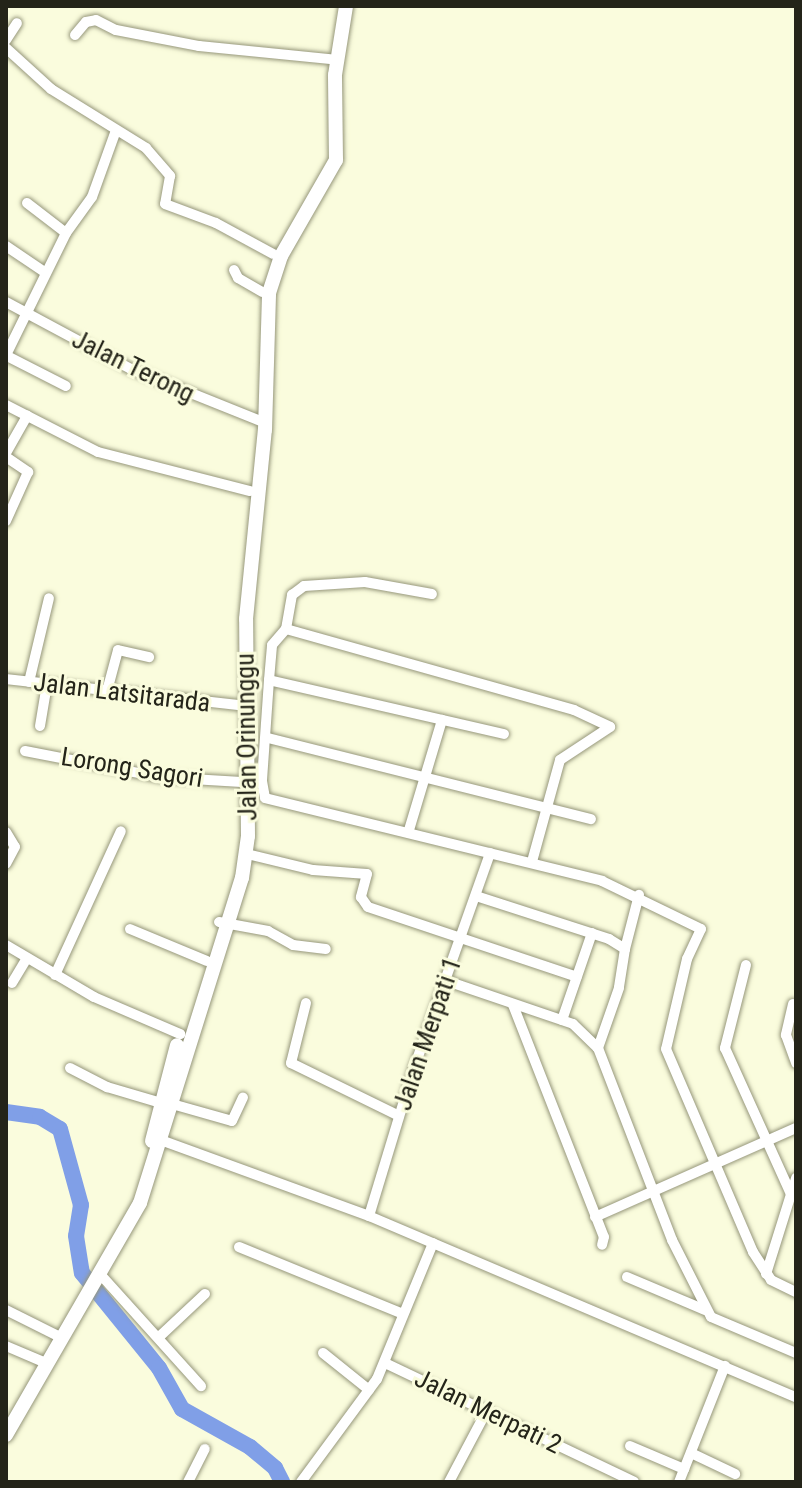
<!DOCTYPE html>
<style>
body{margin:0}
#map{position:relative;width:802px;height:1488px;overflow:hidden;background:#fafcdd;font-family:"Roboto Condensed",sans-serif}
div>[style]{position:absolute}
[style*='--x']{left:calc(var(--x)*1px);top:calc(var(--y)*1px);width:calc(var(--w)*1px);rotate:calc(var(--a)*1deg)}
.river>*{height:16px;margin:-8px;padding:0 8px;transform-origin:8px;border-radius:8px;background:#809fe7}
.roads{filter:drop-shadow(0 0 2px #96977b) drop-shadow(0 0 2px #96977b)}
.street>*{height:10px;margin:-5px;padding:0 5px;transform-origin:5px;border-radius:5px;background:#fff}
.secondary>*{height:14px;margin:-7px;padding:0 7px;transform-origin:7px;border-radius:7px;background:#fff}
span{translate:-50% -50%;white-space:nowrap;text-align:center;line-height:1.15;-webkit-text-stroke:6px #fafcdd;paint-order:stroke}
.street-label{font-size:26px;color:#242419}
.frame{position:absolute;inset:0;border:8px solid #242419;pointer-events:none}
</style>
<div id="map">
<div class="river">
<div style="--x:6;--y:1112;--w:34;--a:8"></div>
<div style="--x:40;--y:1117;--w:23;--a:31"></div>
<div style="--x:60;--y:1129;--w:79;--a:74.6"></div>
<div style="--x:81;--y:1205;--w:31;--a:99"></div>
<div style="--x:76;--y:1236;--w:37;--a:81"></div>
<div style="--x:82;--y:1273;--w:122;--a:51"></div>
<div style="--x:159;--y:1368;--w:47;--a:60.7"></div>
<div style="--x:182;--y:1409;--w:78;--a:29.2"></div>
<div style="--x:250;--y:1447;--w:33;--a:40"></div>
<div style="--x:275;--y:1468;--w:16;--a:63"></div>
</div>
<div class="roads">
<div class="street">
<div style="--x:75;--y:35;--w:17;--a:-50"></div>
<div style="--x:86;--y:22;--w:10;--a:-11"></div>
<div style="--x:96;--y:20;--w:22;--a:27"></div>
<div style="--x:116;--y:30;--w:85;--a:10.9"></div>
<div style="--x:199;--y:46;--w:132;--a:5.7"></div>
<div style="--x:6;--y:40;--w:20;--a:-57"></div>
<div style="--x:6;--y:48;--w:61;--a:42.3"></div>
<div style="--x:51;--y:89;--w:112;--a:31.8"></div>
<div style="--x:146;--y:148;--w:37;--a:49"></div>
<div style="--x:170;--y:176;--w:28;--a:100"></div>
<div style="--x:165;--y:204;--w:54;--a:20.4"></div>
<div style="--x:216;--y:223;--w:65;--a:28.5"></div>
<div style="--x:27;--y:203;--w:49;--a:37.6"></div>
<div style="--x:6;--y:246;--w:48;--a:34"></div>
<div style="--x:234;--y:270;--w:9;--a:63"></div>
<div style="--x:238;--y:278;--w:28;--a:30"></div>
<div style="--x:6;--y:302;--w:142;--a:28.2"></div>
<div style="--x:131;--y:369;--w:144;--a:21.9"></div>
<div style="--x:6;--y:355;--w:136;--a:-63.8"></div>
<div style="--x:66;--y:233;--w:44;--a:-54.2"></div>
<div style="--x:92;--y:197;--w:68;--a:-70.2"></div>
<div style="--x:7;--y:356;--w:66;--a:27"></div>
<div style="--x:6;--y:405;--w:103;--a:27.1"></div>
<div style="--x:98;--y:452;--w:157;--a:14.4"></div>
<div style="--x:6;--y:453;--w:43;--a:-60.4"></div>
<div style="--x:6;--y:457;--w:27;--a:34"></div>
<div style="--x:28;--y:472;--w:54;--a:114.2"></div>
<div style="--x:286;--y:629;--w:35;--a:-80"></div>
<div style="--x:292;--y:595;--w:15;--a:-37"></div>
<div style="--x:304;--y:586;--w:61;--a:-3.8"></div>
<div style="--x:365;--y:582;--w:68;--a:10.2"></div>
<div style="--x:6;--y:679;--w:242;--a:6.4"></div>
<div style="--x:269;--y:680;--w:101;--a:94"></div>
<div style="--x:262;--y:781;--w:17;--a:80"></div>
<div style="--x:265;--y:798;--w:347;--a:13.8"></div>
<div style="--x:602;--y:881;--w:110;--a:25.9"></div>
<div style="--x:701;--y:929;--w:33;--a:115"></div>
<div style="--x:687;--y:959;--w:92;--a:103.1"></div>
<div style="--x:666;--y:1049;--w:221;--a:66.8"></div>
<div style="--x:753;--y:1252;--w:33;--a:57"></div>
<div style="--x:771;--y:1280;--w:28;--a:26"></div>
<div style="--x:29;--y:682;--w:86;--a:-76.6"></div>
<div style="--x:107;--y:691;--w:42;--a:-75"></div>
<div style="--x:118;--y:650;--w:32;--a:13"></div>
<div style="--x:40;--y:726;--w:43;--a:-80.5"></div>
<div style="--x:504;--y:734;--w:241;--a:-167.1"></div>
<div style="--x:269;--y:680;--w:35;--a:-85"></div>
<div style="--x:272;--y:645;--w:21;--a:-49"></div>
<div style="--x:286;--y:629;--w:299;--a:15.7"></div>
<div style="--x:574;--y:710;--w:40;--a:25"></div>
<div style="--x:610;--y:727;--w:60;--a:146.6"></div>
<div style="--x:560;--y:760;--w:106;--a:105.4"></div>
<div style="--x:268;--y:738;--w:333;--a:14.1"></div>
<div style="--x:25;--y:751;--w:136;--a:11"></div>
<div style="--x:159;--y:777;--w:82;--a:3.5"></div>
<div style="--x:409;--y:830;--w:115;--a:-73.3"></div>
<div style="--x:6;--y:832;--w:17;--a:59"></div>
<div style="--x:15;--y:847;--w:19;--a:118"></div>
<div style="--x:247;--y:854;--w:68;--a:13.6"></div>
<div style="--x:313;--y:870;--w:54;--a:4.2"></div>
<div style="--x:367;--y:874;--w:24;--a:105"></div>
<div style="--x:361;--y:897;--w:12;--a:55"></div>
<div style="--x:368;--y:907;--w:220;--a:18.5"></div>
<div style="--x:476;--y:896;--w:140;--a:17.9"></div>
<div style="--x:609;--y:939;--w:19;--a:32"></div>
<div style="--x:625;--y:949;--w:39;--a:99"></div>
<div style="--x:619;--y:988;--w:64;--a:109.3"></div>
<div style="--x:598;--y:1048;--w:206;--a:68.9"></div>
<div style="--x:672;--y:1240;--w:86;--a:63.1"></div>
<div style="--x:711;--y:1317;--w:92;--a:23"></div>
<div style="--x:219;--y:922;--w:50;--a:10.4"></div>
<div style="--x:268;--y:931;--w:29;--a:29"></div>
<div style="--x:293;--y:945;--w:33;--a:7"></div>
<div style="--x:130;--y:929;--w:83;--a:22.6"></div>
<div style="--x:6;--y:945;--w:102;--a:30.6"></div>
<div style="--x:94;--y:997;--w:94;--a:23.3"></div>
<div style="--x:625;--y:949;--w:56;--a:-75.5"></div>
<div style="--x:746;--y:965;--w:86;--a:104.2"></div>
<div style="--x:725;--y:1048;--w:160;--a:65.7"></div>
<div style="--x:55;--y:975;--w:158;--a:-65.4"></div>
<div style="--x:447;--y:981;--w:133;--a:18.8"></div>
<div style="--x:573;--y:1024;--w:35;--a:44"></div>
<div style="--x:12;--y:983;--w:29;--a:-59"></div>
<div style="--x:306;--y:1003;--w:62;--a:104"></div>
<div style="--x:291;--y:1063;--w:120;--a:26.1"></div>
<div style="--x:793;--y:1004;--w:32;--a:103"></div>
<div style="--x:786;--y:1035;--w:30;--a:70"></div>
<div style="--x:513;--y:1005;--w:249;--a:68.6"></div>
<div style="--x:604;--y:1237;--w:8;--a:104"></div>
<div style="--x:562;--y:1020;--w:92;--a:-71"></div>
<div style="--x:70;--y:1068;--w:42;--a:27.2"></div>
<div style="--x:107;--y:1087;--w:56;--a:16.5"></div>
<div style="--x:172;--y:1104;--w:62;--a:15.8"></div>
<div style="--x:232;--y:1121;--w:26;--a:-65"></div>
<div style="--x:155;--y:1138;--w:228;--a:20"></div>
<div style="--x:369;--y:1216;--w:464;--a:23"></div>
<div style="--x:369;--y:1216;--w:155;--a:-73.1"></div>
<div style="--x:414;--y:1068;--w:228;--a:-70.5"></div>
<div style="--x:595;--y:1217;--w:220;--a:-23.9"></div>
<div style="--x:239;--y:1247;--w:177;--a:22.2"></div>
<div style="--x:100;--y:1274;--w:151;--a:48"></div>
<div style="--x:766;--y:1274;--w:101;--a:-72.6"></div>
<div style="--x:627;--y:1277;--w:85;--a:22.9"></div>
<div style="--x:6;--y:1310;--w:56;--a:26.6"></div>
<div style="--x:159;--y:1337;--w:63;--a:-43.1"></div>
<div style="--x:6;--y:1346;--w:38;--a:23"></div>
<div style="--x:323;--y:1353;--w:59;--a:38.8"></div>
<div style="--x:385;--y:1363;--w:276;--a:25.5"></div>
<div style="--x:630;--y:1446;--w:59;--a:23.1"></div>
<div style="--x:691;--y:1453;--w:49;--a:25.5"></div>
<div style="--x:188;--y:1482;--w:37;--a:-63"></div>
<div style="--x:301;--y:1482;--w:128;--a:-53.6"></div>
<div style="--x:377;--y:1379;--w:147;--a:-67.6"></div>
<div style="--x:449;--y:1482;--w:79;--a:-62.1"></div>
<div style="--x:679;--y:1482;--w:125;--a:-68.4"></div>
</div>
<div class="secondary">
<div style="--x:152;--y:1141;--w:99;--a:-75.4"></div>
<div style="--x:6;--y:1435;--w:268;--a:-60"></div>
<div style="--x:140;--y:1203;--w:341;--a:-72.6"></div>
<div style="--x:242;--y:878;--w:42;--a:-81.9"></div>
<div style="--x:248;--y:836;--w:217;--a:-90.5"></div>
<div style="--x:246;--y:619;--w:190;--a:-84.3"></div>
<div style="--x:265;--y:430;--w:137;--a:-88.3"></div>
<div style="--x:269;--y:293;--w:39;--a:-72"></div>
<div style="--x:281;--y:256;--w:111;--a:-60.2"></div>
<div style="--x:336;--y:160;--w:85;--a:-90.7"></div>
<div style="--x:335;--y:75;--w:70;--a:-80.9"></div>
</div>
</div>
<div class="street-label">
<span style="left:133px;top:367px;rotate:26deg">Jalan Terong</span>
<span style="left:122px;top:693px;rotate:7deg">Jalan Latsitarada</span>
<span style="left:247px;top:737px;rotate:-91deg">Jalan Orinunggu</span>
<span style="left:132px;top:768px;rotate:9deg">Lorong Sagori</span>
<span style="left:428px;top:1034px;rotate:-71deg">Jalan Merpati 1</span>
<span style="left:488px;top:1412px;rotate:26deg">Jalan Merpati 2</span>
</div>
<div class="frame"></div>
</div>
